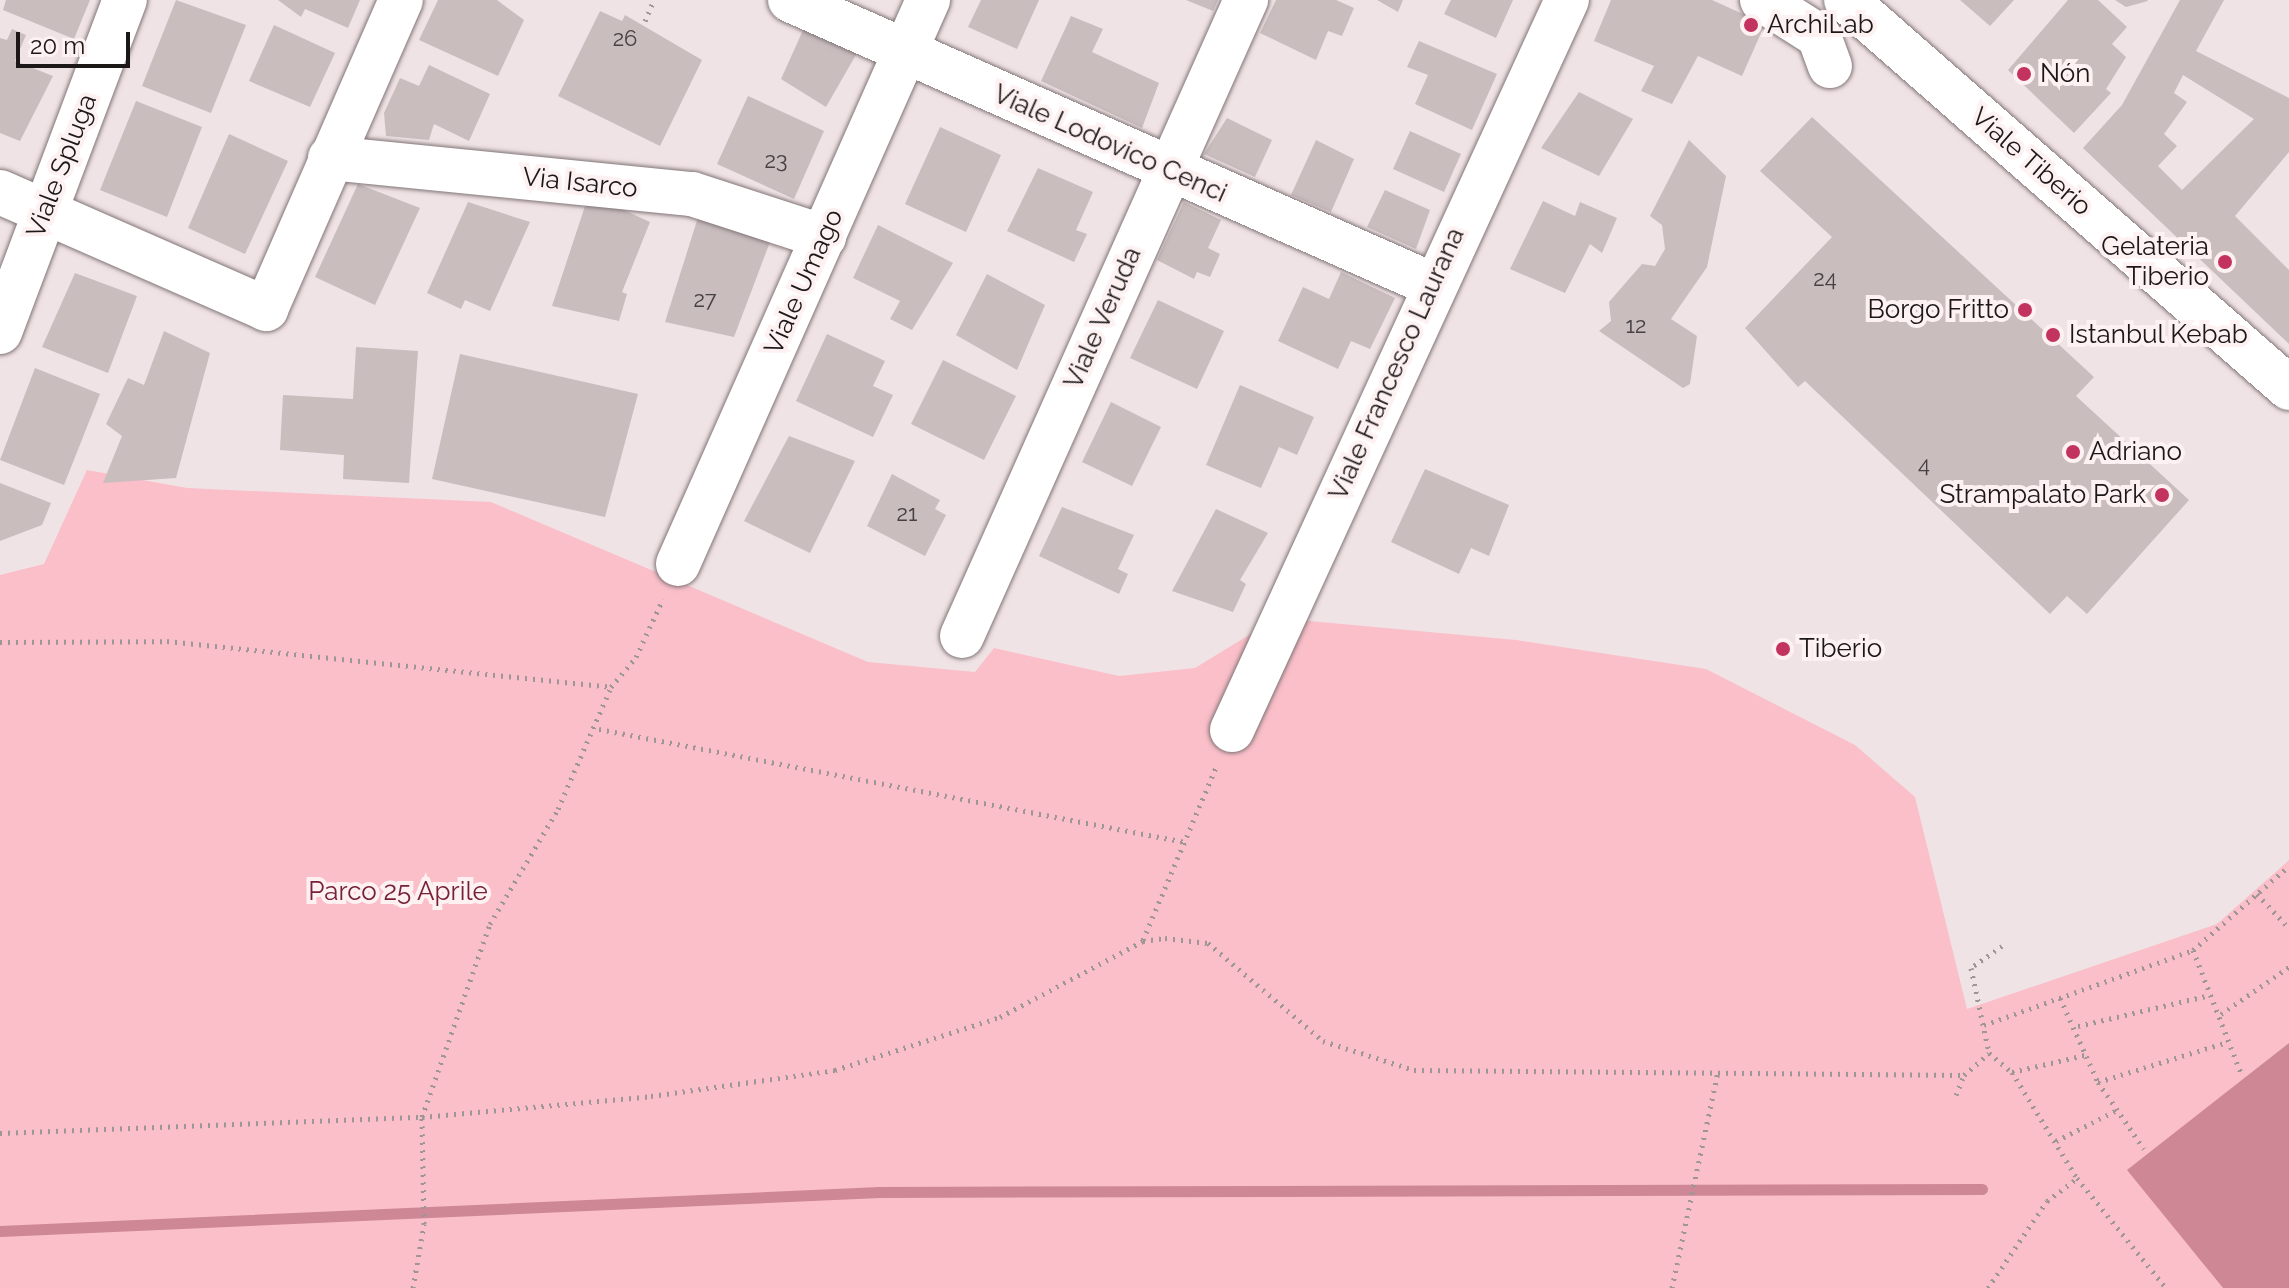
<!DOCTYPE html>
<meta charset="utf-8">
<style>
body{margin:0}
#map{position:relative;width:2289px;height:1288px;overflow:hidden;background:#f0e3e5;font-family:Raleway,sans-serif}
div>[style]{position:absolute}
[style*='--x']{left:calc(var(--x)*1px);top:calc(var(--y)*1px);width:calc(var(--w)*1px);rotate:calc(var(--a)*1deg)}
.green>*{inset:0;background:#fabfc9}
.water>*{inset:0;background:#ce8794}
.stream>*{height:11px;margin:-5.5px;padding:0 5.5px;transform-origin:5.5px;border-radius:5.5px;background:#ce8794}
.building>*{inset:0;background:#c9bdbe}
.path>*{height:5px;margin-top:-2.5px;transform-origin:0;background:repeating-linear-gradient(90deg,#9e9596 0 2px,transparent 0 8px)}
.roads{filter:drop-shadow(0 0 2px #817577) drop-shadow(0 0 2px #817577)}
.minor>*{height:44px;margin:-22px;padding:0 22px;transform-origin:22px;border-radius:22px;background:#fff}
.dots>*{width:22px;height:22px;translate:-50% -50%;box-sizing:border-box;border:4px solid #fef1f2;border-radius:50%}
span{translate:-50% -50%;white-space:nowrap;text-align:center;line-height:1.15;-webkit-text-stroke:8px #fef1f2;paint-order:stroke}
.number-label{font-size:22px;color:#474142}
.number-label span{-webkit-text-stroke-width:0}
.poi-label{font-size:26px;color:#1c1818}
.left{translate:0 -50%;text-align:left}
.right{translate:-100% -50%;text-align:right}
.street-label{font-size:26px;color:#1c1818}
.park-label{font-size:26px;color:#762139}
.scale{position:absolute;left:16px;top:32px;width:114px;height:36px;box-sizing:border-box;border:4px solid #1c1818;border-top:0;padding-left:10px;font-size:24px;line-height:28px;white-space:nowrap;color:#1c1818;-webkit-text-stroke:6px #fef1f2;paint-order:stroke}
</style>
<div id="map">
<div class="green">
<div style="clip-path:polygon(87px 470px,187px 488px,491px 502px,868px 662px,975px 672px,994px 648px,1119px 676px,1195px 668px,1277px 618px,1516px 640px,1706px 669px,1855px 745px,1915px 797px,1967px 1009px,2217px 924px,2289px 860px,2289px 1043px,2128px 1170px,2223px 1288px,0 1288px,0 575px,44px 564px)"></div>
</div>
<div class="water">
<div style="clip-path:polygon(2289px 1043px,2289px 1288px,2223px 1288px,2127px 1170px)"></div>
</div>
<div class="stream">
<div style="--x:0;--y:1231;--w:880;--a:-2.54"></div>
<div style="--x:879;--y:1192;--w:1103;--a:-0.16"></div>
</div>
<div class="building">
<div style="clip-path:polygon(6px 0,90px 0,74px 39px,3px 10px)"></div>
<div style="clip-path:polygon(176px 0,246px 25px,211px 113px,142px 86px)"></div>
<div style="clip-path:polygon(278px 0,360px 0,348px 28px,305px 9px,301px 17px)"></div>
<div style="clip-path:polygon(438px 0,497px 0,524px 20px,498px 76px,419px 40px)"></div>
<div style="clip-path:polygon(981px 0,1039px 0,1017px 49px,968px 27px)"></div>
<div style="clip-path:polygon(1186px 0,1218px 0,1213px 11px)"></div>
<div style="clip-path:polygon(1276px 0,1336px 0,1354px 8px,1342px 36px,1328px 31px,1316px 60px,1260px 33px)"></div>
<div style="clip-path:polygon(1377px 0,1403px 0,1398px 12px)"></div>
<div style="clip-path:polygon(1451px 0,1513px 0,1496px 38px,1444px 14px)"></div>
<div style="clip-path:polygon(1611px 0,1712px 0,1765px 24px,1742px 76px,1698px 56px,1672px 104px,1641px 91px,1654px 66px,1594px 41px)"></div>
<div style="clip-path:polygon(1960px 0,2014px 0,1990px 26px)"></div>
<div style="clip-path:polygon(2068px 0,2098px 0,2127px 27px,2112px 44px,2126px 57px,2106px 89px,2111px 93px,2074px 133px,2008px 70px)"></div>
<div style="clip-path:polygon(2115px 0,2147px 0,2148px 1px,2126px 7px)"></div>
<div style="clip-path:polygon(evenodd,2180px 0,2224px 0,2196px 51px,2289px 98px,2289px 152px,2235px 216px,2289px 270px,2289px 344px,2083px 148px,2122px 105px,2180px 0,2183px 75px,2254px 119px,2182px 190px,2158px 166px,2177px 146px,2164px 134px,2187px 102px,2174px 93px,2183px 75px)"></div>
<div style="clip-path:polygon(600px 11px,622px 21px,625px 15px,702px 60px,660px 146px,558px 96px)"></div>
<div style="clip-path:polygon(1071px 16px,1103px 29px,1092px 52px,1159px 83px,1142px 128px,1041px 81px)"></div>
<div style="clip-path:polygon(274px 25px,335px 53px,310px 107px,249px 81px)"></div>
<div style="clip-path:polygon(804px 28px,857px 53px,826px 107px,781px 79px)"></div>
<div style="clip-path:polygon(12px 29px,26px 35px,15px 61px,53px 76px,20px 141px,0 133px,0 38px,7px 40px)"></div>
<div style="clip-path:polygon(1419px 41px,1497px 74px,1472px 130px,1415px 104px,1428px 75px,1407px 67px)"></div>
<div style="clip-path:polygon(429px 65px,490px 94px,469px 141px,434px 124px,429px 140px,386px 136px,384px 113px,400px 78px,419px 86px)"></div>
<div style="clip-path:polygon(1579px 92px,1633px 119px,1599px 176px,1541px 148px)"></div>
<div style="clip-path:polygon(748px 96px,824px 131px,794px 199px,717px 164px)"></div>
<div style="clip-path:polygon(136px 101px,202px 127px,167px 217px,100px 190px)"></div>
<div style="clip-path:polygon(1812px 117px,2094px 377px,2076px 396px,2189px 500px,2087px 614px,2067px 596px,2050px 614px,1805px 381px,1798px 387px,1745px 328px,1832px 237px,1760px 171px)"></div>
<div style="clip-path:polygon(1227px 118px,1272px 140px,1255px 177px,1204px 154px)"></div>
<div style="clip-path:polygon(940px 127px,1001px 155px,966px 232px,905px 204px)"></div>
<div style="clip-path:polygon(1410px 131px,1461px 154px,1444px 192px,1393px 169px)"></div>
<div style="clip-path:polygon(229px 134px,288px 161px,245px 254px,188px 228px)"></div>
<div style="clip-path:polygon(1316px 140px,1354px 159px,1331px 212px,1291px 195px)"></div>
<div style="clip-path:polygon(1689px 140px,1726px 176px,1707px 267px,1671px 319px,1697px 336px,1690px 384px,1683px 388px,1599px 331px,1611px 321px,1609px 302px,1642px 264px,1655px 266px,1665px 249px,1662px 225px,1650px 216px)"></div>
<div style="clip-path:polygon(1038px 168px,1093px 192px,1076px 230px,1087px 234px,1074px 262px,1007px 231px)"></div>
<div style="clip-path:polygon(358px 184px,420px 208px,375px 305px,315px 277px)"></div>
<div style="clip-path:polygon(1385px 190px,1430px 210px,1416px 249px,1367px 227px)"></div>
<div style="clip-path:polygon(589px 194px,650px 222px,622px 292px,627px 294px,619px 321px,552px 306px)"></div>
<div style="clip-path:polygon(1543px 201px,1575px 216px,1580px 202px,1617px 218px,1602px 253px,1590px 244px,1565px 293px,1510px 269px)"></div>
<div style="clip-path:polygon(468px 202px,530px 222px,490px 311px,465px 300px,461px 309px,427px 293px)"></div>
<div style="clip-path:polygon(1184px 202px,1221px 220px,1208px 248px,1220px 254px,1210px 277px,1197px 272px,1194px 279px,1157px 260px)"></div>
<div style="clip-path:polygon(700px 211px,773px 234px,734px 337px,665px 322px)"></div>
<div style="clip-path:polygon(878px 225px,953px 263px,912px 330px,890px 319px,900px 301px,853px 278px)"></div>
<div style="clip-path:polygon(1341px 272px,1395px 298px,1370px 349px,1351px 341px,1338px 369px,1278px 341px,1303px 287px,1329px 299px)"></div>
<div style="clip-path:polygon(75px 273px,137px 296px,108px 373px,42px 347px)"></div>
<div style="clip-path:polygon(987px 274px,1045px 305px,1017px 370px,956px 335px)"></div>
<div style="clip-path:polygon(1158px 300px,1224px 331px,1197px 389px,1130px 358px)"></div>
<div style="clip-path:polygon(164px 331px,210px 353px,176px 478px,103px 483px,122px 436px,106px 424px,128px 378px,144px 385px)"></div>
<div style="clip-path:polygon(827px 334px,885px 361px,873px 386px,893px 395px,873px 437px,796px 401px)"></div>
<div style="clip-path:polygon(356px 347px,418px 351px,409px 483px,343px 479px,344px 455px,280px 450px,283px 395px,353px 399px)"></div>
<div style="clip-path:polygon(460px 354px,638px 394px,605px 517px,432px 479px)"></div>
<div style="clip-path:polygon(943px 360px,1016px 396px,984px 460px,911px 424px)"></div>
<div style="clip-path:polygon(35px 368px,100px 394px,64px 485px,0 460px)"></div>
<div style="clip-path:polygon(1240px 385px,1314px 417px,1297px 455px,1279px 447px,1261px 488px,1206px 465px)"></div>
<div style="clip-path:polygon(1111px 402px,1161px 427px,1132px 486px,1082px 462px)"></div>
<div style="clip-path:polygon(789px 436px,855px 461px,810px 553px,744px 521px)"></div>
<div style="clip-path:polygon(1425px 469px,1509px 505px,1489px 556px,1471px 548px,1459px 574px,1391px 542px)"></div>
<div style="clip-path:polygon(892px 474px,940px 500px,935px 509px,946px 515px,925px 556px,867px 526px)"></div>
<div style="clip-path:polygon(0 483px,51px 503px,42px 525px,0 541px)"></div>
<div style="clip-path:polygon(1062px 507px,1134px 535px,1118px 569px,1128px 574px,1119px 594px,1039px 556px)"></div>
<div style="clip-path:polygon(1216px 509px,1268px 533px,1240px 580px,1246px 584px,1233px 612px,1172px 591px)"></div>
</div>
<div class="path">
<div style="--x:645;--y:21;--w:23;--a:-67"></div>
<div style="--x:0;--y:642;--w:167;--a:-0.3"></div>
<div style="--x:167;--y:641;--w:446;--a:5.9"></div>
<div style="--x:599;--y:729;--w:597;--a:10.91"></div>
<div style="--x:2257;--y:894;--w:47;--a:46.7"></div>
<div style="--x:1143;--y:940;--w:190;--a:-67.1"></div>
<div style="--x:2002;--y:946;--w:38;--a:145"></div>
<div style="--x:1971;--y:968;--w:87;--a:78"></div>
<div style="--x:1989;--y:1053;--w:30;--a:40"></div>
<div style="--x:2012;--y:1072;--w:124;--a:58.5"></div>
<div style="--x:2077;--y:1178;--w:141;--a:51"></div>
<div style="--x:2193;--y:950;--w:132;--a:68.7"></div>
<div style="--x:2060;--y:998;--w:92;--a:65.7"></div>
<div style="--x:2098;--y:1082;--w:81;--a:55.5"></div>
<div style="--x:2221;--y:1014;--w:83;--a:-34.7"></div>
<div style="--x:1984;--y:1025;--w:222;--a:-19.7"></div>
<div style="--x:2193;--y:950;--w:128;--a:-41.2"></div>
<div style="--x:2078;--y:1026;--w:136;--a:-13.2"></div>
<div style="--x:2012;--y:1072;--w:75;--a:-13.1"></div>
<div style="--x:2098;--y:1082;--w:135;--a:-17.2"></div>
<div style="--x:1956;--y:1095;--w:22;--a:-68"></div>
<div style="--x:0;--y:1133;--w:422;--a:-2.2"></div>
<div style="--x:422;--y:1117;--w:230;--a:-5.2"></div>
<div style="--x:651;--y:1096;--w:186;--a:-8"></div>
<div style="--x:835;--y:1070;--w:173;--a:-17.8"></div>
<div style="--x:1000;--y:1017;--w:162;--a:-28"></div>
<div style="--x:1143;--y:941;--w:22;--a:-8"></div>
<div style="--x:1165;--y:938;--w:43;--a:6.6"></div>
<div style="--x:1208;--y:943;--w:151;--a:40.4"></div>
<div style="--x:1323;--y:1041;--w:96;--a:17.7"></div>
<div style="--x:1414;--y:1070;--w:550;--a:0.52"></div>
<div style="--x:1964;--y:1075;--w:33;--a:-41"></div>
<div style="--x:2056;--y:1141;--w:71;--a:-26.9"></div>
<div style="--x:413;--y:1288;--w:65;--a:-80.2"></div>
<div style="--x:424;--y:1224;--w:107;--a:-91.1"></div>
<div style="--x:422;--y:1117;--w:205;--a:-70.6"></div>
<div style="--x:490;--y:924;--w:134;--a:-59.4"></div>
<div style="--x:558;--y:809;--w:133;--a:-66.5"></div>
<div style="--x:611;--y:687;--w:39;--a:-50"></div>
<div style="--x:636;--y:657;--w:64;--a:-65"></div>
<div style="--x:1672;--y:1288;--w:222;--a:-78"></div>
<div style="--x:1988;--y:1288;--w:105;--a:-55.9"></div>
<div style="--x:2047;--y:1201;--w:38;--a:-37"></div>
</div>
<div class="roads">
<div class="minor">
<div style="--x:790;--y:0;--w:701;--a:23.9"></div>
<div style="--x:1762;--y:0;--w:67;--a:32.3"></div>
<div style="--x:1819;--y:36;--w:32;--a:70"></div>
<div style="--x:1846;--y:0;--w:589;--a:41.21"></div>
<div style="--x:330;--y:158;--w:364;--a:5.7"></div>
<div style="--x:692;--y:194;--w:139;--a:18"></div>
<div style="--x:0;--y:192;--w:291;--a:23.7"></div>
<div style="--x:266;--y:309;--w:337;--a:-66.4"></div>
<div style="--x:0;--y:332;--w:355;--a:-69.4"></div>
<div style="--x:678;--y:564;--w:617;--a:-66.09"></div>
<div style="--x:962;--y:636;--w:697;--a:-65.94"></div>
<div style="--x:1232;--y:730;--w:803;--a:-65.35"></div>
</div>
</div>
<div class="dots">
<div style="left:1751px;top:25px;background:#c2345f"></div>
<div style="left:2024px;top:74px;background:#c2345f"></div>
<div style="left:2225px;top:262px;background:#c2345f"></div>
<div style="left:2025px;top:310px;background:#c2345f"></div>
<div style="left:2053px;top:335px;background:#c2345f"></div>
<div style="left:2073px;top:452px;background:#c2345f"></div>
<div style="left:2162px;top:495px;background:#c2345f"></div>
<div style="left:1783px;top:649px;background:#c2345f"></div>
</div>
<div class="number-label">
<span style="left:625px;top:39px">26</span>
<span style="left:776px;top:161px">23</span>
<span style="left:1825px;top:279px">24</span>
<span style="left:705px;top:300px">27</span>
<span style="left:1636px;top:326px">12</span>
<span style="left:1924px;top:465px">4</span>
<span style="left:907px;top:514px">21</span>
</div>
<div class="poi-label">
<span class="left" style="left:1767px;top:25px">ArchiLab</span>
<span class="left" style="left:2040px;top:74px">Nón</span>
<span class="right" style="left:2209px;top:262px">Gelateria<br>Tiberio</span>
<span class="right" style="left:2009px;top:310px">Borgo Fritto</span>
<span class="left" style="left:2069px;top:335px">Istanbul Kebab</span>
<span class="left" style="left:2089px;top:452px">Adriano</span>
<span class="right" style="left:2146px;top:495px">Strampalato Park</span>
<span class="left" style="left:1799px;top:649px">Tiberio</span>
</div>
<div class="street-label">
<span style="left:1110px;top:144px;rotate:24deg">Viale Lodovico Cenci</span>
<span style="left:2031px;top:162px;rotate:41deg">Viale Tiberio</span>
<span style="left:62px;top:166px;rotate:-69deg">Viale Spluga</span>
<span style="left:580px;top:183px;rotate:6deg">Via Isarco</span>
<span style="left:804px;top:282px;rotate:-66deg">Viale Umago</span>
<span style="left:1103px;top:318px;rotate:-66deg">Viale Veruda</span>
<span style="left:1397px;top:364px;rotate:-66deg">Viale Francesco Laurana</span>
</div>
<div class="park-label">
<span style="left:398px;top:892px">Parco 25 Aprile</span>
</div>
<div class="scale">20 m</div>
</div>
